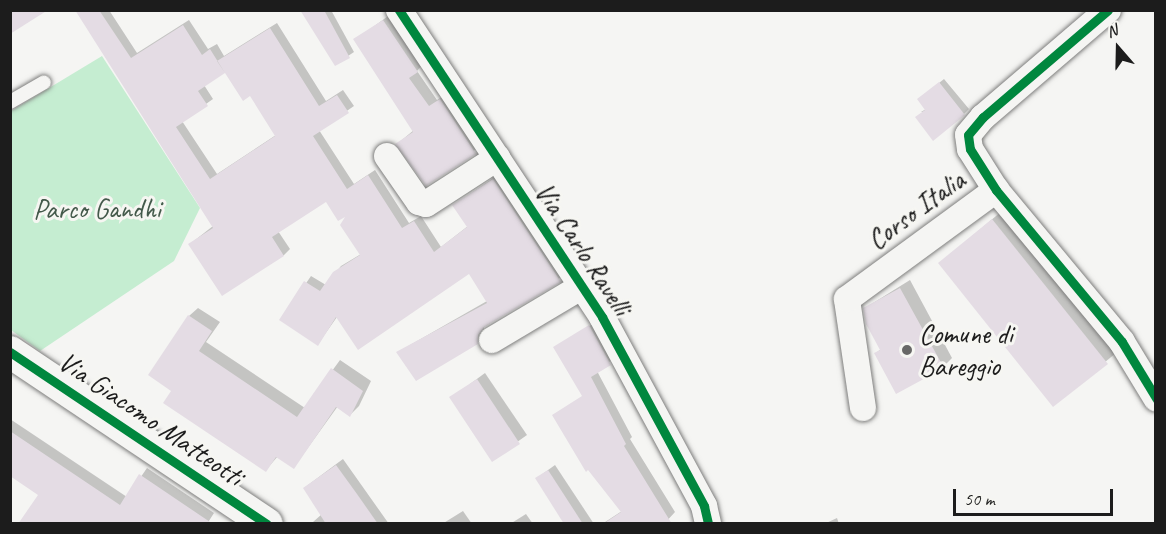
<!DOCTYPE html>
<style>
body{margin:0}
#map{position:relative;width:1166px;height:534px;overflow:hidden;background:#f5f5f3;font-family:Caveat,sans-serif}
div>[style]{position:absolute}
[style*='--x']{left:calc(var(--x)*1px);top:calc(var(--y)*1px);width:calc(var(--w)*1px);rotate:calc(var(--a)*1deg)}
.green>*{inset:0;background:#c5edd1}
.shadow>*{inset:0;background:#0003}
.building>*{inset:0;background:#e4dce4}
.roads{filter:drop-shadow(0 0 2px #7e7e7d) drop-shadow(0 0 2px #7e7e7d)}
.service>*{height:14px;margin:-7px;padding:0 7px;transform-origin:7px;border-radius:7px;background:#f5f5f3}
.minor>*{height:26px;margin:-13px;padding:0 13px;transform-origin:13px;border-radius:13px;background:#f5f5f3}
.tertiary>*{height:32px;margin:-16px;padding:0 16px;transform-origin:16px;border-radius:16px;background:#f5f5f3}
.cycleway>*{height:9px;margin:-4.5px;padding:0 4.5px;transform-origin:4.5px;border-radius:4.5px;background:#00873e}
.dots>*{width:16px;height:16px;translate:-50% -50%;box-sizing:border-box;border:3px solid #f6f6f2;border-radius:50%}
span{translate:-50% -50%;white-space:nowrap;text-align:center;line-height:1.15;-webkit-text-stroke:6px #f6f6f2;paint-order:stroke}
.park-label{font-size:28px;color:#43594a}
.street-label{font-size:28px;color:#1c1c1c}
.poi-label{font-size:28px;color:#1c1c1c}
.left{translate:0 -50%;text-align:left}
.frame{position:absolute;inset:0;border:12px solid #1c1c1c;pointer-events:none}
.north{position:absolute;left:1088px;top:18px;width:60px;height:60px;-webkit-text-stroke:4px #f6f6f2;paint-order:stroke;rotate:340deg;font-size:16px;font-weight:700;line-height:24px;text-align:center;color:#1c1c1c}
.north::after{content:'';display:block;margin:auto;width:21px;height:27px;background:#1c1c1c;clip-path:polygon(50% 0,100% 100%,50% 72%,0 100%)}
.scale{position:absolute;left:953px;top:489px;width:160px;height:27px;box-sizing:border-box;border:3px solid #1c1c1c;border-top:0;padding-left:8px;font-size:18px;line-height:21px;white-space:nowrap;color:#1c1c1c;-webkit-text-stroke:4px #f6f6f2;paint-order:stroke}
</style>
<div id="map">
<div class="green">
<div style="clip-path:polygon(102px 56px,200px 208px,174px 261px,40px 351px,11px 330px,11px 111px)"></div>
</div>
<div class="shadow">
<div style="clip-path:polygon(evenodd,77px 10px,109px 10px,137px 53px,189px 20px,208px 49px,217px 44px,224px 56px,277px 23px,326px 101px,343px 90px,354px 106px,319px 130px,354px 184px,375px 170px,409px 223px,421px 216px,441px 247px,468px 226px,454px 205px,499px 174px,566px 274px,484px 327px,484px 336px,477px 343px,398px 352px,487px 301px,469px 272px,337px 317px,318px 344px,281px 320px,311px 276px,326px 285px,341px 266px,361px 254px,350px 212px,327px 200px,278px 231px,290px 249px,284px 255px,223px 294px,190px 244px,213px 226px,77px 10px,226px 71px,250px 94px,276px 135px,217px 174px,182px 121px,213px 99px,204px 85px,226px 71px)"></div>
<div style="clip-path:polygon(302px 10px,331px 10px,354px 52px,336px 64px)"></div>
<div style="clip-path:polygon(391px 14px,424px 63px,417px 71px,437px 100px,448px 93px,482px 145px,427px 184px,397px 144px,414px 130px,355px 40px)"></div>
<div style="clip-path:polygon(944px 79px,969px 109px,964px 114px,921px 112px,926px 109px,924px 95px)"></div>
<div style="clip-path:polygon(1002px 211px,1116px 353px,1053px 405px,940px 263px)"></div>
<div style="clip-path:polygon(910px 280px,952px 358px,943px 367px,876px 353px,881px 349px,865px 308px)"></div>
<div style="clip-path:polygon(198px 308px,220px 322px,206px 342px,305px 408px,340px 360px,371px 381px,359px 406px,350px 415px,338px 406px,294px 467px,278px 456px,266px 470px,173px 391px,189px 316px)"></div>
<div style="clip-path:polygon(596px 322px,616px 357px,597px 371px,632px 437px,630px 439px,675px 512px,664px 524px,602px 524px,622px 511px,554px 416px,589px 394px,555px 347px)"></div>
<div style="clip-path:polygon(485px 373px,527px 435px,492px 460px,451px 398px)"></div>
<div style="clip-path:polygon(10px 419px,127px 497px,147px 468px,214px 513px,207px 524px,40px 494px,10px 474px)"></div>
<div style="clip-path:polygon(343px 459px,389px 524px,313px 522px,322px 514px,304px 488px)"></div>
<div style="clip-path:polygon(555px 465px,594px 524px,565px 524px,537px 478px)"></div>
<div style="clip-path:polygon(463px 511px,472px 524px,442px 524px)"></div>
<div style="clip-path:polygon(526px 514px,533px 524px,510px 524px)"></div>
<div style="clip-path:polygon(837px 518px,839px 524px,824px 524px)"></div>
</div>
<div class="building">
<div style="clip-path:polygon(10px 10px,48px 10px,10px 34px)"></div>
<div style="clip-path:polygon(evenodd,75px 10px,99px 10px,131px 58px,183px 25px,202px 55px,210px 49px,225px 73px,217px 61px,270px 28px,319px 106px,337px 95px,349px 113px,313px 136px,347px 189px,368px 175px,402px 228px,414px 221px,434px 252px,467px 227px,452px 205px,493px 179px,561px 282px,484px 327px,478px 335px,478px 344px,416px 381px,396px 352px,487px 303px,469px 274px,358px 350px,336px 317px,318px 346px,279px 320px,304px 281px,320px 291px,333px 272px,360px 255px,340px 225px,345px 217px,338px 221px,326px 202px,272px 237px,284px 256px,222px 296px,188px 244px,213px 228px,75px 10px,225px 73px,243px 101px,250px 96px,275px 136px,210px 179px,176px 127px,208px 106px,198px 91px,225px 73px)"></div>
<div style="clip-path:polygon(300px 10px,324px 10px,350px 58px,335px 66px)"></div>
<div style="clip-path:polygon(383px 20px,418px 72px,409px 78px,429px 106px,440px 99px,476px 154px,426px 186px,395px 144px,413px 132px,353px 39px)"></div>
<div style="clip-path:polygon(939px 82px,965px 115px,933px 141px,915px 117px,925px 110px,917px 99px)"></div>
<div style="clip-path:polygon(992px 219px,1108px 364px,1053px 407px,938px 263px)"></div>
<div style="clip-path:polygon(900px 288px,944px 368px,896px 394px,874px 353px,880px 350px,866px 324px,863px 308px)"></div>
<div style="clip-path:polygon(188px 315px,212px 331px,199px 351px,297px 417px,331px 368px,363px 391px,350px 417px,336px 407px,294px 469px,276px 457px,266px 472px,163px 403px,171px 391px,148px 375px)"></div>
<div style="clip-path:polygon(589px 325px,611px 365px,591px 377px,626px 444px,624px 446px,672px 524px,603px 524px,621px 512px,588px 470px,586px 472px,552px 415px,582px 396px,553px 347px)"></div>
<div style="clip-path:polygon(477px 379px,520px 444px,492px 462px,449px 397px)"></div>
<div style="clip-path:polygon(10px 431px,120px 505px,139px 474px,213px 524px,18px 524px,38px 495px,10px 476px)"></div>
<div style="clip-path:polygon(336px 465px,357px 494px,378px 524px,326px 524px,303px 488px)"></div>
<div style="clip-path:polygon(548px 470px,583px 524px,564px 524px,535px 478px)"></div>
</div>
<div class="roads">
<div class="service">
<div style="--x:10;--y:102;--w:39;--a:-30"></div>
</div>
<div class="minor">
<div style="--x:399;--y:10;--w:368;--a:56.5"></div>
<div style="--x:602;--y:317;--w:215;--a:61.6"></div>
<div style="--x:704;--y:506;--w:18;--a:77"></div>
<div style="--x:1108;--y:10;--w:165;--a:139.4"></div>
<div style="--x:983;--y:117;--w:23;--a:130"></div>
<div style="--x:968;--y:135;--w:14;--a:82"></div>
<div style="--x:970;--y:149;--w:49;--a:57.6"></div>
<div style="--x:996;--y:190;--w:197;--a:50.3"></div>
<div style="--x:1122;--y:342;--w:66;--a:58.7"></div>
<div style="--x:387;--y:156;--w:56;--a:55.2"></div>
<div style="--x:419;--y:202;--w:7;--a:16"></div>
<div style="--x:426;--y:204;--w:85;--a:-32.9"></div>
<div style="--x:492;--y:340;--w:104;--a:-30.8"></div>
<div style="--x:863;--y:408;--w:110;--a:-98.4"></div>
<div style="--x:847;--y:299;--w:185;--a:-36.2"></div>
</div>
<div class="tertiary">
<div style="--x:10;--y:352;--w:309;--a:33.8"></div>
</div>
</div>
<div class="cycleway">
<div style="--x:399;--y:10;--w:368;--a:56.5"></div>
<div style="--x:602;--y:317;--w:215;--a:61.6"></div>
<div style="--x:704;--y:506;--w:18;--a:77"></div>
<div style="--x:1108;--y:10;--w:165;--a:139.4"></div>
<div style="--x:983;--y:117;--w:23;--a:130"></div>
<div style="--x:968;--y:135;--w:14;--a:82"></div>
<div style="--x:970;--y:149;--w:49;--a:57.6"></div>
<div style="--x:996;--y:190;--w:197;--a:50.3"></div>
<div style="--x:1122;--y:342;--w:66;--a:58.7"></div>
<div style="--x:10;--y:352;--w:309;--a:33.8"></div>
</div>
<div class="dots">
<div style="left:907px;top:350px;background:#686867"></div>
</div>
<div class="park-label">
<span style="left:97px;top:209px">Parco Gandhi</span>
</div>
<div class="street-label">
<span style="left:916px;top:210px;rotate:-36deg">Corso Italia</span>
<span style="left:583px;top:249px;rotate:57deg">Via Carlo Ravelli</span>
<span style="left:151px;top:419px;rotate:34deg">Via Giacomo Matteotti</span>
</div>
<div class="poi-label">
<span class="left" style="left:919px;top:350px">Comune di<br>Bareggio</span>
</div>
<div class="frame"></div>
<div class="north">N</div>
<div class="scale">50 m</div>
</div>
